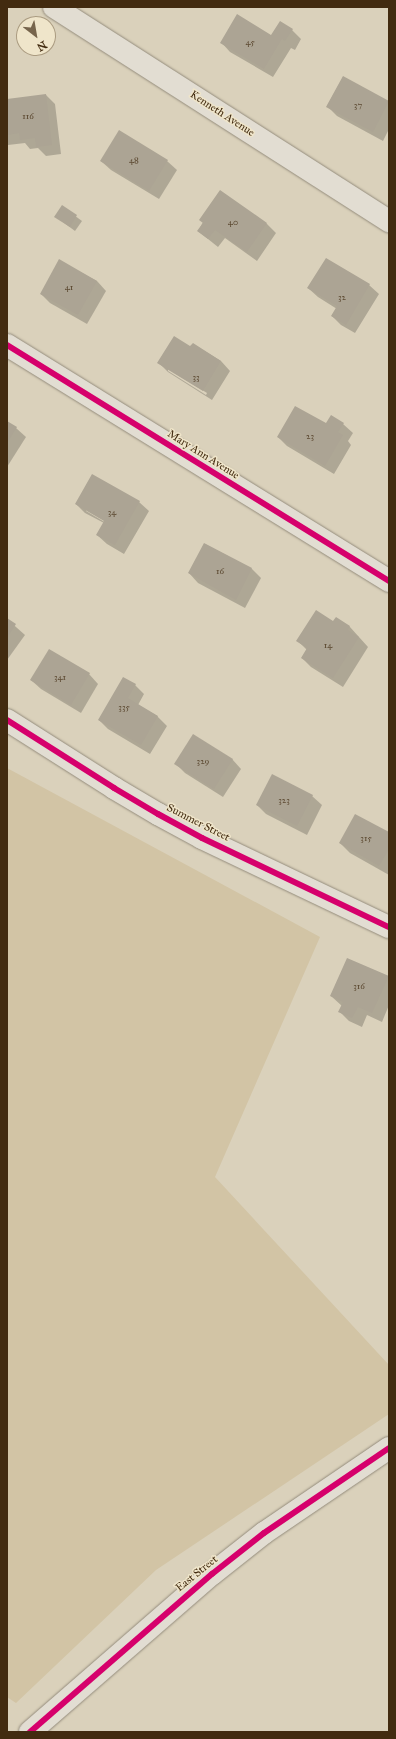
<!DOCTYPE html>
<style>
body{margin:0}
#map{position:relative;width:396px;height:1739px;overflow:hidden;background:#dad1bb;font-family:"IM FELL Great Primer",serif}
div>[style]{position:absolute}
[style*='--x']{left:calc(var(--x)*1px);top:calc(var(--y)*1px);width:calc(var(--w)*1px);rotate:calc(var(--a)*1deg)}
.green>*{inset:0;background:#d2c4a5}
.shadow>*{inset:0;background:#0003}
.building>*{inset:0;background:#aca494}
.roads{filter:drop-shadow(0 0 1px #948c7c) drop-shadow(0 0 1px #948c7c)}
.minor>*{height:22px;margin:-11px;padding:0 11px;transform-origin:11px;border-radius:11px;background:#e2ddd2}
.cycleway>*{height:6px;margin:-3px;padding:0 3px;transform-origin:3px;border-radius:3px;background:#d6006c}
span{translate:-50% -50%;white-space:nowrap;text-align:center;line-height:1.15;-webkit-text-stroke:3px #efe5ca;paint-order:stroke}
.number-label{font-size:9px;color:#5c4931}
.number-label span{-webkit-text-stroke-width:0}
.street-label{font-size:11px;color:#422b10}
.frame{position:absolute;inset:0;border:8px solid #422b10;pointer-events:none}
.north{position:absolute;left:16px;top:16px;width:40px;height:40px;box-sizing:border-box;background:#efe5ca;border:1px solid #aa9b80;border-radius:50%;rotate:149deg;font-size:11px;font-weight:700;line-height:16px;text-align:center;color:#422b10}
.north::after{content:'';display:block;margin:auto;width:14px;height:18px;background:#77654c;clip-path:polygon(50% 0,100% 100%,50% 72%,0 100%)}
</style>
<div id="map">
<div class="green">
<div style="clip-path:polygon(7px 768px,320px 937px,215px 1177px,389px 1365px,389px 1414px,156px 1570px,16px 1703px,7px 1697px)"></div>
</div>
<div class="shadow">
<div style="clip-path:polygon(292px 30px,301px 39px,295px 50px,291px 48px,273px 77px,230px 52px,221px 42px,272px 36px)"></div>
<div style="clip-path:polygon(343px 77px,389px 102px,389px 129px,383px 141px,337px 116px,327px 106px)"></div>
<div style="clip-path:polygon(46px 95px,55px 104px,61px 154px,46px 156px,38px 148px,30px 149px,25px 143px,8px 145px,7px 100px)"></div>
<div style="clip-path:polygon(101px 161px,167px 161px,177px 170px,159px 199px,111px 170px)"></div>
<div style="clip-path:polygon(220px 192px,267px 224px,276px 233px,257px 261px,225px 238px,218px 247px,198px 231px)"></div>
<div style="clip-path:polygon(63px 207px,82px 221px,75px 231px,56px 217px)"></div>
<div style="clip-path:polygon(59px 261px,97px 281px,106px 291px,87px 324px,50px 303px,41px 294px)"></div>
<div style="clip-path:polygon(369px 285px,379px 294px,355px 333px,341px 325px,332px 316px,337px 309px,318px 297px,308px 288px)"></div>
<div style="clip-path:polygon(evenodd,193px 344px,221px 361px,230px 371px,212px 400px,168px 372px,159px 363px,191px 348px,193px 344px,168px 369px,207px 393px,206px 395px,168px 371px,168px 369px)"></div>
<div style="clip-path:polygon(7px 422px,16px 428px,26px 437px,7px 467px)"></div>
<div style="clip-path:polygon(343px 424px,353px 433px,348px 441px,351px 445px,334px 474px,287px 446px,278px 437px,326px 425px)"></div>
<div style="clip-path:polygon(evenodd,139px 502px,149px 511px,124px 554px,107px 544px,97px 535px,104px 523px,85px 513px,76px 504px,139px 502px,86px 509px,109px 522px,108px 524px,86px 511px,86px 509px)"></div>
<div style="clip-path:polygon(205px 544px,252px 569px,261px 578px,245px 608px,198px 583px,189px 573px)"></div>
<div style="clip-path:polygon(336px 618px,350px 627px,368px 647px,343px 687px,311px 667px,302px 658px,307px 650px,298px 641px,333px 622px)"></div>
<div style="clip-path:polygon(7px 619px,25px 635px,7px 660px)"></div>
<div style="clip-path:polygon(89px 674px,98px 684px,81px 713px,41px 689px,31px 680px)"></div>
<div style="clip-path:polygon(135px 685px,144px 694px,138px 705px,157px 716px,167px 726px,150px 754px,108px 729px,99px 720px)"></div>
<div style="clip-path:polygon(232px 759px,241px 769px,223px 797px,185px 773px,176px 764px)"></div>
<div style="clip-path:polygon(312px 796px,322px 805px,307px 835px,266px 814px,257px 805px)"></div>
<div style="clip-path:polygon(389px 834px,389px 875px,350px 853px,340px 843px)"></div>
<div style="clip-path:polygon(388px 977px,389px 1005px,382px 1022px,367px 1015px,362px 1027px,349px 1021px,340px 1012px,342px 1006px,331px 996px)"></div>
</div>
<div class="building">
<div style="clip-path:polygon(237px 14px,271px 35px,280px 21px,293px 29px,285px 41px,282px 39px,264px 69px,220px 43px)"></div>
<div style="clip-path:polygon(343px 76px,389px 101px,373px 132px,326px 107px)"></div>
<div style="clip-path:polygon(46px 94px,52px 145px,36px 147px,35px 138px,20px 140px,19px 133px,7px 135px,7px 99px)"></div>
<div style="clip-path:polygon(119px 130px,168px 160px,149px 191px,100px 161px)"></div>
<div style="clip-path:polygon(220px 190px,267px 223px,247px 252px,215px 230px,208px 239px,197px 231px,203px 223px,199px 220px)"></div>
<div style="clip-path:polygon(62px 205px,77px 215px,70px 227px,54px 217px)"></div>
<div style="clip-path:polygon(326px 258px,370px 284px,346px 325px,331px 316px,337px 306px,307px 288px)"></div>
<div style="clip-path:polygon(59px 259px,97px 281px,78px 315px,40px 294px)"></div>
<div style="clip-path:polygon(174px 336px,190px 346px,193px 343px,221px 361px,203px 391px,157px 363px)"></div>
<div style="clip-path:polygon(295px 406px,326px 423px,331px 415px,344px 423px,338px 432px,343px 435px,325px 466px,277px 437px)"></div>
<div style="clip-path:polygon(7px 421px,17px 427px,7px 443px)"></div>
<div style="clip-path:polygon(92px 474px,140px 501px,115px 545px,96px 535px,104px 521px,75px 504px)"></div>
<div style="clip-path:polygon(204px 543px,252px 568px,236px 600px,188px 573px)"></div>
<div style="clip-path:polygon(316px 610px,333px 621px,336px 617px,350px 626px,348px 630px,359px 637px,333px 678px,301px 658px,307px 648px,296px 641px)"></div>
<div style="clip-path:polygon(7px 618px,16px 624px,7px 638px)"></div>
<div style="clip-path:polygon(49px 649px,90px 673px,71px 705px,30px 680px)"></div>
<div style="clip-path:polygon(123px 677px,136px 684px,128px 698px,158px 716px,141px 745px,98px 720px)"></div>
<div style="clip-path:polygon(193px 734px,233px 759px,214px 789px,174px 764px)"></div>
<div style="clip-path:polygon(272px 774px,313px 795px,297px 826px,256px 805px)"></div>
<div style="clip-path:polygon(355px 814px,389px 832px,389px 849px,379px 866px,339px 843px)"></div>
<div style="clip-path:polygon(347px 958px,389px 976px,372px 1013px,358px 1007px,352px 1018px,338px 1012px,343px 1002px,330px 996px)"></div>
</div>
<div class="roads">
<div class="minor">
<div style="--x:54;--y:7;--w:398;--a:32.6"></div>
<div style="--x:7;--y:345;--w:449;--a:31.7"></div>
<div style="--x:7;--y:720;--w:127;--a:32.4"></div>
<div style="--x:114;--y:788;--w:51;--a:30.6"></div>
<div style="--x:158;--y:814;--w:50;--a:28.6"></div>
<div style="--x:202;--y:838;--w:207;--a:25.5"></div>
<div style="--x:30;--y:1732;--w:241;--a:-41"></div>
<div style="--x:212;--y:1574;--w:66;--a:-38.3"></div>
<div style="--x:264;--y:1533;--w:151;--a:-34.2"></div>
</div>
</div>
<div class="cycleway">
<div style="--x:7;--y:345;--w:449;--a:31.7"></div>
<div style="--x:7;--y:720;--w:127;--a:32.4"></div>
<div style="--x:114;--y:788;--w:51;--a:30.6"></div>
<div style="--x:158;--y:814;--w:50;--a:28.6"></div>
<div style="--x:202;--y:838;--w:207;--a:25.5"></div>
<div style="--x:30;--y:1732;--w:241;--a:-41"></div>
<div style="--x:212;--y:1574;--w:66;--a:-38.3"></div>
<div style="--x:264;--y:1533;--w:151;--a:-34.2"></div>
</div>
<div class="number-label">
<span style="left:250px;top:42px">45</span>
<span style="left:358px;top:105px">37</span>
<span style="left:28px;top:116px">116</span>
<span style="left:134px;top:160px">48</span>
<span style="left:233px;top:222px">40</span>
<span style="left:69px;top:287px">41</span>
<span style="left:342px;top:297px">32</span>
<span style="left:196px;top:377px">33</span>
<span style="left:310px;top:436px">23</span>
<span style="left:112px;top:512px">34</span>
<span style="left:220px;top:571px">16</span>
<span style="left:328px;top:645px">14</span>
<span style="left:60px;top:677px">341</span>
<span style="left:124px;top:707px">335</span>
<span style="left:203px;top:761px">329</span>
<span style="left:284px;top:800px">323</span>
<span style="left:366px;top:838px">315</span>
<span style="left:359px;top:986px">316</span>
</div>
<div class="street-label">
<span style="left:222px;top:114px;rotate:33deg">Kenneth Avenue</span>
<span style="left:203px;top:455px;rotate:32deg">Mary Ann Avenue</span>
<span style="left:198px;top:823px;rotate:27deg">Summer Street</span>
<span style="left:197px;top:1574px;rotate:-39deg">East Street</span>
</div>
<div class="frame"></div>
<div class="north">N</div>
</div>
